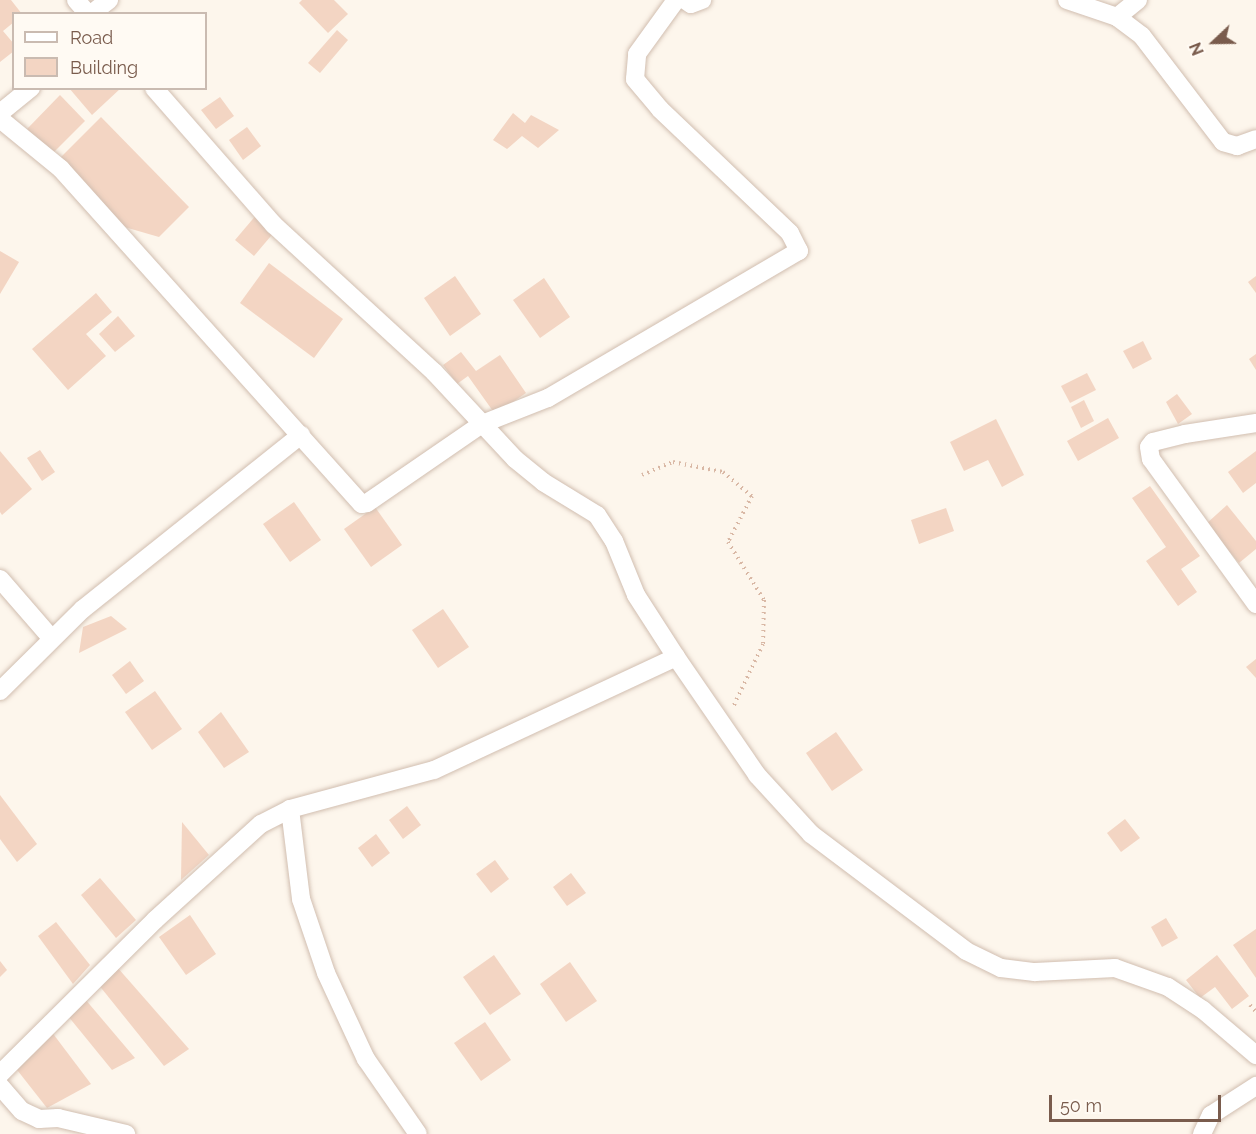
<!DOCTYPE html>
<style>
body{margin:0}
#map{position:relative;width:1256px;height:1134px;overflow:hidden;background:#fdf6ec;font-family:Raleway,sans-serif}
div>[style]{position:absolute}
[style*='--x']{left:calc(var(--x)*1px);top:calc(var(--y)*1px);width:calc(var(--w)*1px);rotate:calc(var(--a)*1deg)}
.building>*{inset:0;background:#f3d5c3}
.path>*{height:4px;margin-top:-2px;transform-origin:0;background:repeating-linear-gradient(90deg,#d9b8a5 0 1.5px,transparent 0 6px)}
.roads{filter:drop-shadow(0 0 2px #d1beb0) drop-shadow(0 0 2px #d1beb0)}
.street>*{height:18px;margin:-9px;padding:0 9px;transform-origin:9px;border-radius:9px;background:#fff}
span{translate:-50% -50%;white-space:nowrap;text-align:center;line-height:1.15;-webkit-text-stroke:4.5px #fffaf3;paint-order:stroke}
.legend{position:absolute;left:12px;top:12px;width:195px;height:78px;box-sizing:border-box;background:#fffaf3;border:2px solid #cabbb1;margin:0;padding:8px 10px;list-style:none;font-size:18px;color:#7a5c4d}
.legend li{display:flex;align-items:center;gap:12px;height:30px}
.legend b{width:30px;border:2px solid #cabbb1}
.north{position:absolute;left:1184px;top:12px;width:60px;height:60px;-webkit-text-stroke:4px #fffaf3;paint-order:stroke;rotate:248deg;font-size:16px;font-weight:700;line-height:24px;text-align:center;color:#7a5c4d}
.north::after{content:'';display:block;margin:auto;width:21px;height:27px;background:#7a5c4d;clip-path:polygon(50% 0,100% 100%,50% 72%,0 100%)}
.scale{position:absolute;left:1049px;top:1095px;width:172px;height:27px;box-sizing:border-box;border:3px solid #7a5c4d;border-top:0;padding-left:8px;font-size:18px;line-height:21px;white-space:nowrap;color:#7a5c4d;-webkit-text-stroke:4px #fffaf3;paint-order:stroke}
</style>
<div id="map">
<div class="building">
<div style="clip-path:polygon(0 0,11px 0,22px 14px,14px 14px,14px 22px,3px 31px,14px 44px,14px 51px,0 62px)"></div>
<div style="clip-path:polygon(302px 0,334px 0,348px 14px,328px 33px,299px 3px)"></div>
<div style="clip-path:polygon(337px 30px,348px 40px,320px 73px,308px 63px)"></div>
<div style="clip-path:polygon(69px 88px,121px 88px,92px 115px)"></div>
<div style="clip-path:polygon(60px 95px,85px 121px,52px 154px,27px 129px)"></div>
<div style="clip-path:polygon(220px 97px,234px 116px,216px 129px,201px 110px)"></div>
<div style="clip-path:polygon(513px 113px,525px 123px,531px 115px,559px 130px,538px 148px,522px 136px,507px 149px,493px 140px)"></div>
<div style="clip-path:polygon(101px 117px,189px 207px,159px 237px,121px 226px,57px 161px)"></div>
<div style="clip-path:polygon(247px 127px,261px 146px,243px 160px,229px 140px)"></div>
<div style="clip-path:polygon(257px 214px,276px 230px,254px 256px,235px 240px)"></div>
<div style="clip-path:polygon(0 251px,19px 262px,0 294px)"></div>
<div style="clip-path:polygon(269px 263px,343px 319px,314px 358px,240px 303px)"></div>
<div style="clip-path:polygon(455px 276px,481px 314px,450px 336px,424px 298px)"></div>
<div style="clip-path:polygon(1256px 276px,1256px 293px,1248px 282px)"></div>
<div style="clip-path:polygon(544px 278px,570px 317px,540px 338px,513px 300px)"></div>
<div style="clip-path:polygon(96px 293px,112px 312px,86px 334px,106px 356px,68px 390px,32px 349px)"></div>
<div style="clip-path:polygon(118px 316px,135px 336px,115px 352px,99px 334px)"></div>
<div style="clip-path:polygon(1143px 341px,1152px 359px,1133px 369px,1123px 351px)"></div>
<div style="clip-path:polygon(461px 352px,476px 371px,500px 355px,526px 393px,495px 414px,468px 376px,457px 384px,443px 365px)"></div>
<div style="clip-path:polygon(1256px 354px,1256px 370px,1249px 359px)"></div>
<div style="clip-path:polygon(1087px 373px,1096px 390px,1070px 403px,1061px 386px)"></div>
<div style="clip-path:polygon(1177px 394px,1192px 414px,1178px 424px,1166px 402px)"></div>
<div style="clip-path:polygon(1084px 400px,1094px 421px,1081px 428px,1071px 407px)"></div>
<div style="clip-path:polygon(1108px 418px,1119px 438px,1078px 461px,1067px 441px)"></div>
<div style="clip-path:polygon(996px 419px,1024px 475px,1002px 487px,988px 460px,964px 471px,950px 442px)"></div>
<div style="clip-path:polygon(40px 450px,55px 472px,42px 481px,27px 458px)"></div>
<div style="clip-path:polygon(0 451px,32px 489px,2px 515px,0 512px)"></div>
<div style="clip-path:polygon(1256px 451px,1256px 483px,1243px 493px,1228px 472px)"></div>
<div style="clip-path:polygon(1150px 486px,1200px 556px,1181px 569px,1197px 592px,1178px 606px,1146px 561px,1166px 547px,1132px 498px)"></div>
<div style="clip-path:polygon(294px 502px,321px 540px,290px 562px,263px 524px)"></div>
<div style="clip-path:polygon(1227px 505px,1256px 541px,1256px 549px,1239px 563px,1206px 524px)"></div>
<div style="clip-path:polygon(375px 507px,402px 545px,371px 567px,344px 529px)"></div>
<div style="clip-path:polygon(946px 508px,954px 531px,919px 544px,911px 520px)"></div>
<div style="clip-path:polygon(443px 609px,469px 647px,438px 668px,412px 630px)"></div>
<div style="clip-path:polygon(111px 616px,127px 629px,79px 653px,83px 627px)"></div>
<div style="clip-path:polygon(1256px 659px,1256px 678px,1246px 667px)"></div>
<div style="clip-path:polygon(130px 661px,144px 681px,126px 694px,112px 675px)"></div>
<div style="clip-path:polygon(155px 691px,182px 729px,152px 750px,125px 712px)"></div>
<div style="clip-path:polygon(221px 712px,249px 752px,224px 768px,198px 732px)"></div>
<div style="clip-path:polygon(836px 732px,863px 770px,832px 791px,806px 753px)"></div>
<div style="clip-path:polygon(0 795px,37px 844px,17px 862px,0 839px)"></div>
<div style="clip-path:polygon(407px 806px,421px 825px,403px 839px,389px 820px)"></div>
<div style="clip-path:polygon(1125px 819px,1140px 838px,1121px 852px,1107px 833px)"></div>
<div style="clip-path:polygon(182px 822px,209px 855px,181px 880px)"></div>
<div style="clip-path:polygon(376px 834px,390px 853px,372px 867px,358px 848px)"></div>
<div style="clip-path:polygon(495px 860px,509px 879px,491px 893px,476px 874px)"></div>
<div style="clip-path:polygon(571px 873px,586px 893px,567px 906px,553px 887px)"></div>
<div style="clip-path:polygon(100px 878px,136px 920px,116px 938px,81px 895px)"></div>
<div style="clip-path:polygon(190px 915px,216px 954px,186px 975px,159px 937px)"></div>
<div style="clip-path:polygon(1166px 918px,1178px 938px,1162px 947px,1151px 927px)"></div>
<div style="clip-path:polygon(56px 922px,90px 965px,73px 984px,38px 936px)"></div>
<div style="clip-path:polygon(1256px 929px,1256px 978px,1233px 945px)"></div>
<div style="clip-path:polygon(494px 955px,521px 994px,490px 1015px,463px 977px)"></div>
<div style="clip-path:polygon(1217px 955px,1249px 996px,1232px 1009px,1215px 987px,1200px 998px,1186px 980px)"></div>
<div style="clip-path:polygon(0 961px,7px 970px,0 977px)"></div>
<div style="clip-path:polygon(570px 962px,597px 1001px,566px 1022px,540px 984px)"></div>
<div style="clip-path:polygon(117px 967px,189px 1049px,164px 1066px,98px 984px)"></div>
<div style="clip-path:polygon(85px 999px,135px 1058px,112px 1070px,68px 1016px)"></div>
<div style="clip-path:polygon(485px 1022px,511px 1060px,481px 1081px,454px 1043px)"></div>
<div style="clip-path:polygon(51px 1031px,91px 1084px,47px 1108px,14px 1066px)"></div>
</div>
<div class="path">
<div style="--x:642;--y:475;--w:34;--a:-23"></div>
<div style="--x:673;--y:462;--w:51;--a:11.3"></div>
<div style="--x:723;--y:472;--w:38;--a:40"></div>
<div style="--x:752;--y:496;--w:52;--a:117.6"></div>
<div style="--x:728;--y:542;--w:68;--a:58.2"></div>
<div style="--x:764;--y:600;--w:44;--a:91.3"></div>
<div style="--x:763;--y:644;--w:68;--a:115.4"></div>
<div style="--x:1250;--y:1005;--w:9;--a:49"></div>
</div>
<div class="roads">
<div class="street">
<div style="--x:76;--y:0;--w:18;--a:49"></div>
<div style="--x:685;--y:0;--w:7;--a:34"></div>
<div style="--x:691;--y:4;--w:12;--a:-20"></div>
<div style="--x:1067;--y:0;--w:53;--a:18.8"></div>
<div style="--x:1117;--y:17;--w:31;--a:37"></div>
<div style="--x:1142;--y:36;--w:133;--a:52.6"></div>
<div style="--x:1223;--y:142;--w:15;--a:16"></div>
<div style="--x:1237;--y:146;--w:20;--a:-20"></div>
<div style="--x:91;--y:14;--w:23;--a:-38"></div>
<div style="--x:1117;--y:17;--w:27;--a:-39"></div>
<div style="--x:154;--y:88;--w:182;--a:48.8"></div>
<div style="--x:274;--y:225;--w:217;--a:42.6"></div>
<div style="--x:434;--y:372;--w:119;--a:47"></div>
<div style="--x:515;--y:459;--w:36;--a:39"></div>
<div style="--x:543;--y:482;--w:63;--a:31.4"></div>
<div style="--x:597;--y:515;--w:31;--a:57"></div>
<div style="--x:614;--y:541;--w:58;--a:67.8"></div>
<div style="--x:636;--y:595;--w:74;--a:57.2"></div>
<div style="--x:676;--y:657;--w:143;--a:55.5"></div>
<div style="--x:757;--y:775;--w:80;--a:47.5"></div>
<div style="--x:811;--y:834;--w:194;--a:37"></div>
<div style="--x:966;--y:951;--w:39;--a:26"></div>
<div style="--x:1001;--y:968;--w:34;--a:7"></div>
<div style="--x:1035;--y:972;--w:80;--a:-2.9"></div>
<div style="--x:1115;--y:968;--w:56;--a:19.7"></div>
<div style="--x:1168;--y:987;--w:42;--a:33.3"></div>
<div style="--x:1203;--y:1010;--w:70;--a:40.3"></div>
<div style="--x:0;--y:113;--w:40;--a:-39"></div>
<div style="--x:0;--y:119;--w:79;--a:39.3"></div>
<div style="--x:61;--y:169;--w:450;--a:48.1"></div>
<div style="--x:362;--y:504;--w:5;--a:-11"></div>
<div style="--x:367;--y:503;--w:140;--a:-34.5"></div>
<div style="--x:482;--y:424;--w:71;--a:-21.5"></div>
<div style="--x:548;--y:398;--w:291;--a:-30.4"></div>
<div style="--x:799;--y:251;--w:20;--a:-117"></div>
<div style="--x:790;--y:233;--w:180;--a:-136.4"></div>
<div style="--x:660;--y:109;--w:39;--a:-130"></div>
<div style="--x:635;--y:79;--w:25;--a:-85"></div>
<div style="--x:637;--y:54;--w:67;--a:-54.2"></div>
<div style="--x:1256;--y:423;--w:72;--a:171.2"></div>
<div style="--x:1185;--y:434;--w:33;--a:166"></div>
<div style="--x:1153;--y:442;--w:6;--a:129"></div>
<div style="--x:1149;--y:447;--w:12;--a:81"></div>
<div style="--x:1151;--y:459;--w:179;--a:54.1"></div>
<div style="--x:0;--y:579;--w:79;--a:49.1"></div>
<div style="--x:0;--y:691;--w:117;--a:-44.7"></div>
<div style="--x:83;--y:609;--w:279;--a:-38.6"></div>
<div style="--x:290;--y:809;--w:91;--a:83"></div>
<div style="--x:301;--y:899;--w:78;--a:71.3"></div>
<div style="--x:326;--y:973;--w:95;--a:65.1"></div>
<div style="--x:366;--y:1059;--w:91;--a:55.3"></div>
<div style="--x:0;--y:1074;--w:218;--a:-44.8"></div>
<div style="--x:155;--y:920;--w:143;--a:-42.2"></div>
<div style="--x:261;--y:824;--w:33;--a:-27"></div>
<div style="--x:290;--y:809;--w:149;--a:-15.2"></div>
<div style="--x:434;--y:770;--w:267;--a:-25"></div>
<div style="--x:0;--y:1086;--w:33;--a:49"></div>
<div style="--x:22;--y:1111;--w:19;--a:25"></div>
<div style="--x:39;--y:1119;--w:19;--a:-3"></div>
<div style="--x:58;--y:1118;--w:70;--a:13.2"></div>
<div style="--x:1202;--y:1134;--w:21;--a:-65"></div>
<div style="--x:1211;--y:1115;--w:54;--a:-32.8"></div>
</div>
</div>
<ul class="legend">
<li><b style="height:8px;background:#fff"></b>Road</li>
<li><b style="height:16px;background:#f3d5c3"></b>Building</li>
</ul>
<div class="north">N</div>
<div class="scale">50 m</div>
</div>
